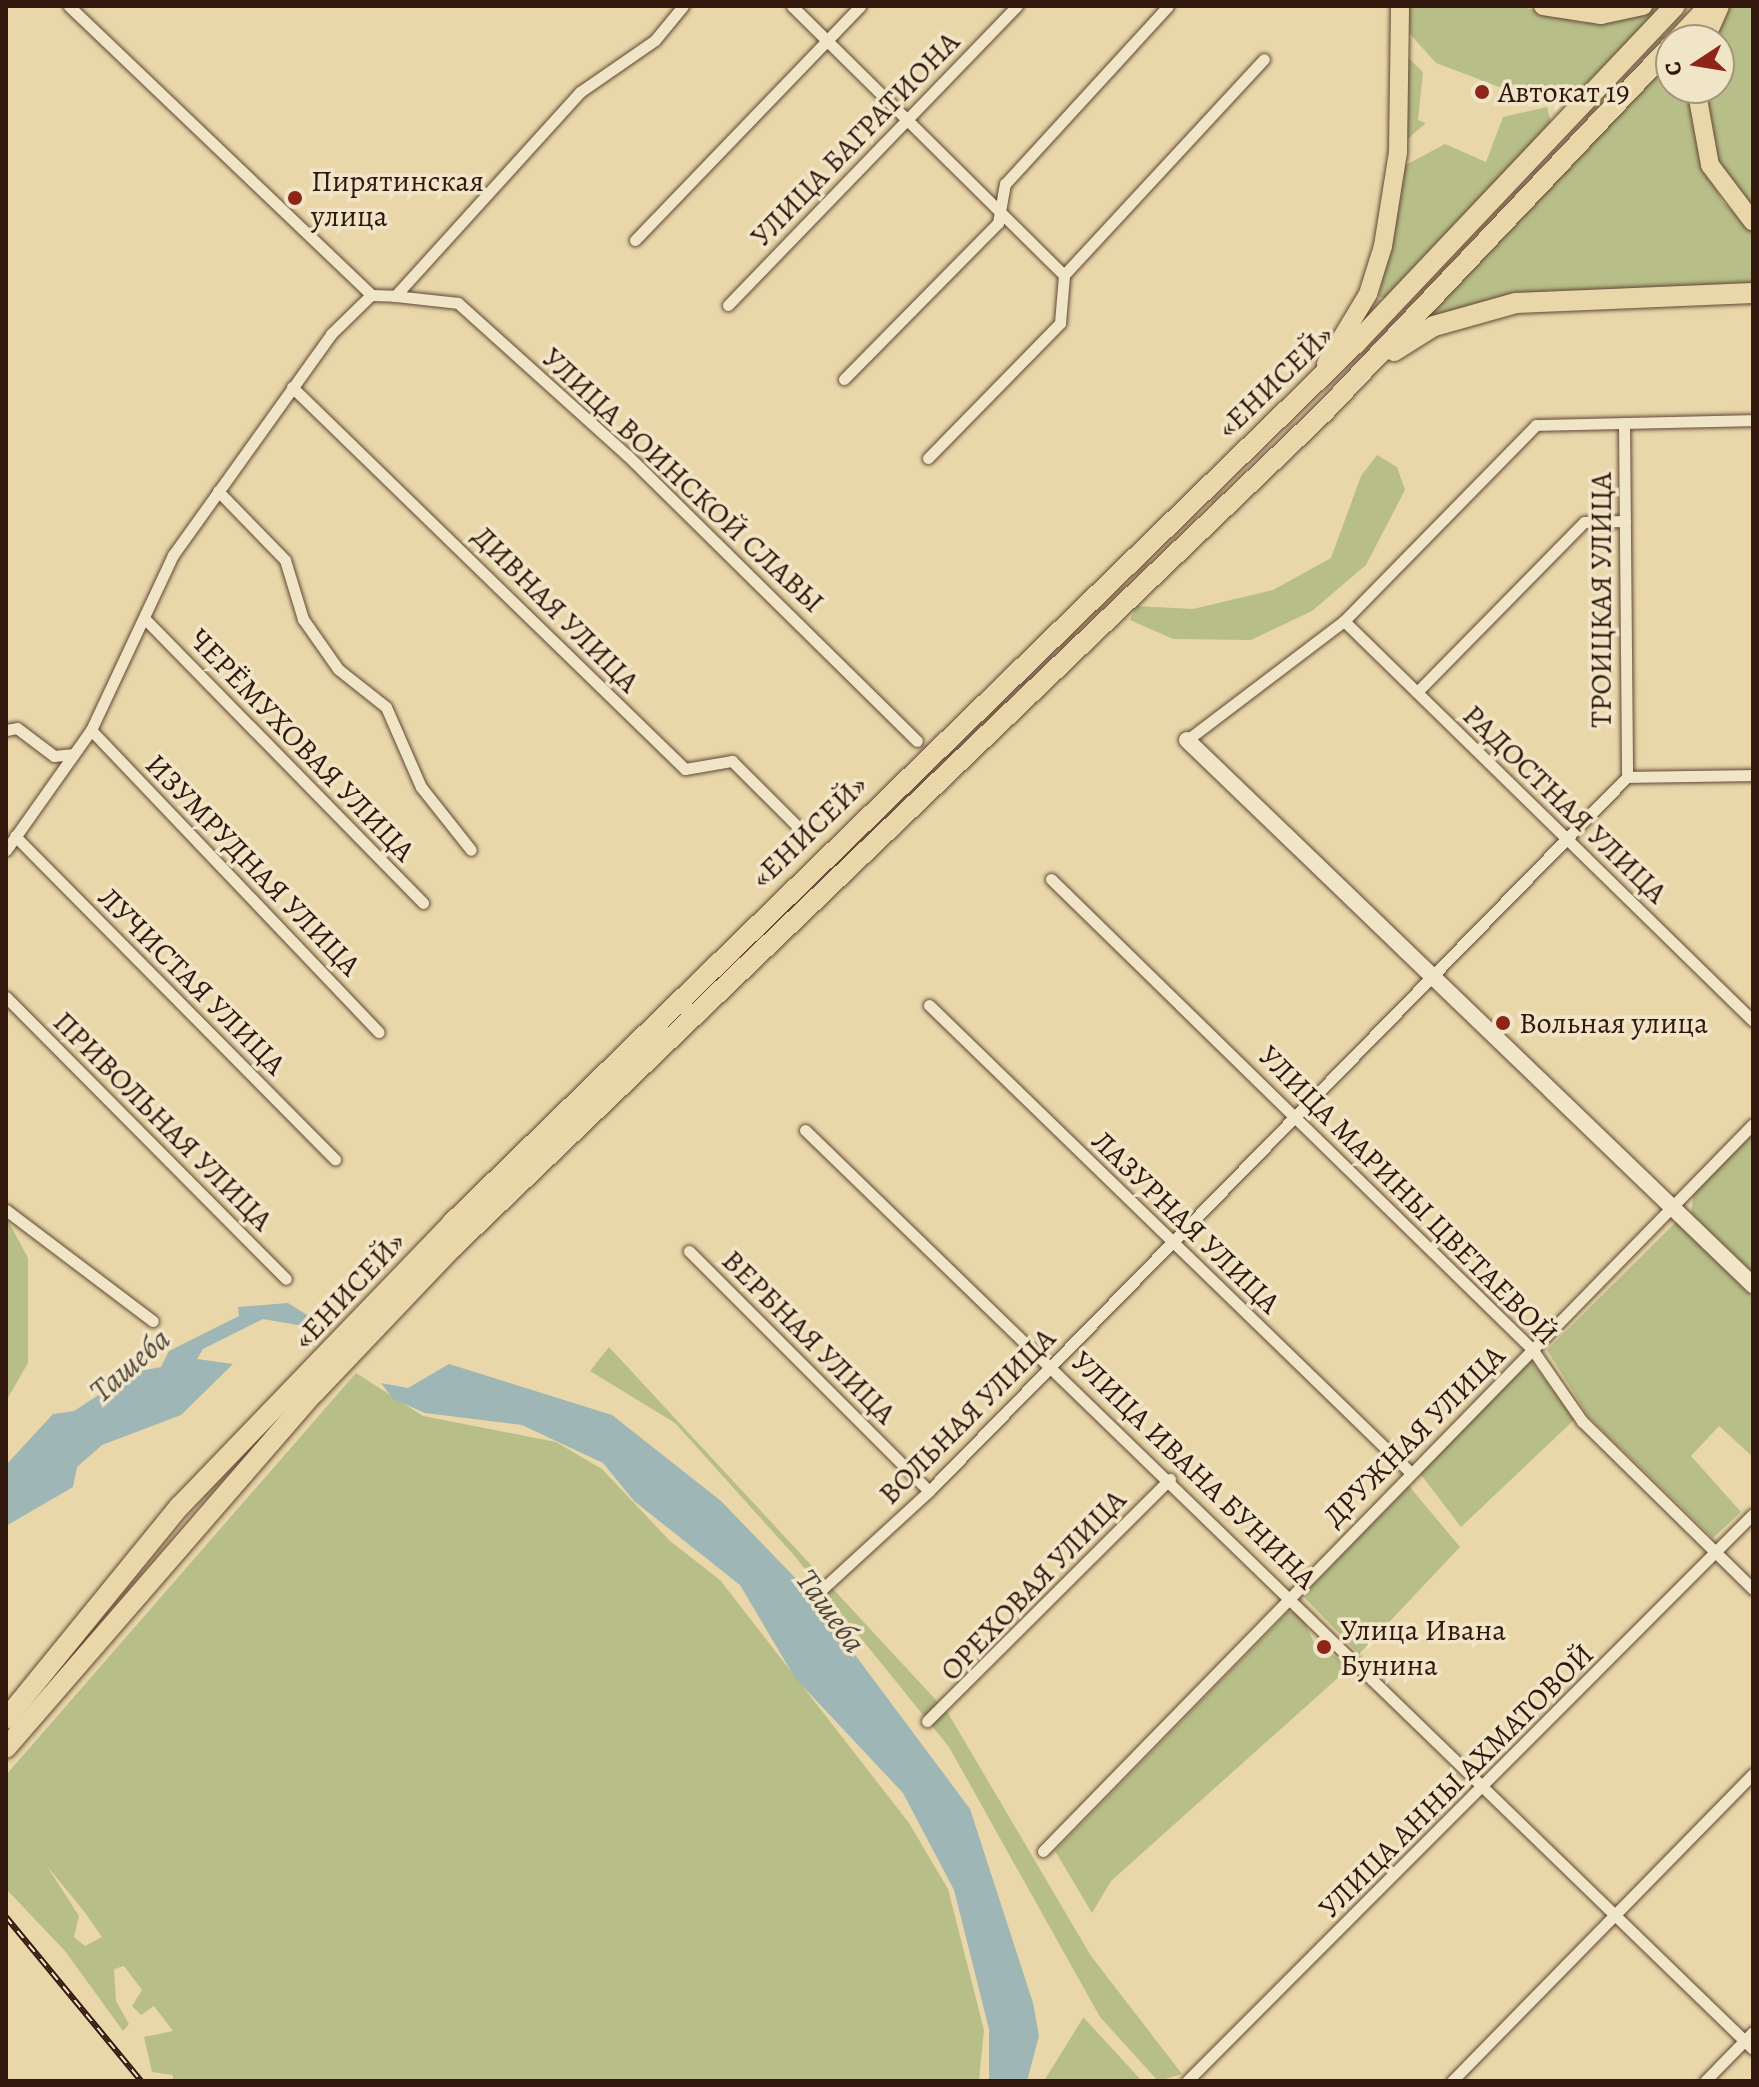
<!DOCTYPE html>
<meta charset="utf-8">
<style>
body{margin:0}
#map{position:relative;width:1759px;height:2087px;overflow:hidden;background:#e9d7aa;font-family:Alegreya,serif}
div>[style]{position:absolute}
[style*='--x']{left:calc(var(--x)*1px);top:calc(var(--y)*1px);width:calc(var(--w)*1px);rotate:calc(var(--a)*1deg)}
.green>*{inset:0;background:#b8be88}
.water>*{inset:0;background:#9eb6b5}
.roads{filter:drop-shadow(0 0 2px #604734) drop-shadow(0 0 2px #604734)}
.street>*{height:11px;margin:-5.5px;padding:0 5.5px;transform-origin:5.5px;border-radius:5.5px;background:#f1e5c8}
.secondary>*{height:16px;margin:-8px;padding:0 8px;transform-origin:8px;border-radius:8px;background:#f1e5c8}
.primary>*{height:18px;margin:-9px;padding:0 9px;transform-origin:9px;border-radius:9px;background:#e9d7aa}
.highway>*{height:20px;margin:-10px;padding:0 10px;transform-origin:10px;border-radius:10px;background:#e9d7aa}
.rail>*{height:6px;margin-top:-3px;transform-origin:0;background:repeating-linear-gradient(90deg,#f1e5c8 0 9px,#32170d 0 18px);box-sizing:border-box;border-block:2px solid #32170d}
.dots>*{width:22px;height:22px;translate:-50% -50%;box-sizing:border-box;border:4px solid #f1e5c8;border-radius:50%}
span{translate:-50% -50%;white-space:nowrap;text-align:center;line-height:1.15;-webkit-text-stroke:7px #f1e5c8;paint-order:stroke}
.poi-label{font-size:30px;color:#32170d}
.left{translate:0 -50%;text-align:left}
.street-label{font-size:30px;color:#32170d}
.water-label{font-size:32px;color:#52473f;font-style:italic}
.frame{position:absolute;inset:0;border:8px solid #32170d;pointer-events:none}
.north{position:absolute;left:1655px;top:24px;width:80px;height:80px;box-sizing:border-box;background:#f1e5c8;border:2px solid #a5937d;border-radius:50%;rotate:258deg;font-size:22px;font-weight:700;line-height:32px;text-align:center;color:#32170d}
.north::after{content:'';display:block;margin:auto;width:28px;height:36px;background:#8f2418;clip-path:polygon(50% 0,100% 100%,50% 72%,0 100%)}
</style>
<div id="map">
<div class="green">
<div style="clip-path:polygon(1405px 6px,1518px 6px,1583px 23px,1662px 6px,1584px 86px,1510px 91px,1436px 63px,1409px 33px)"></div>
<div style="clip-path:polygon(1729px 6px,1753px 6px,1753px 215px,1716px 163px,1705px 88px,1719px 88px,1719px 40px,1713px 40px)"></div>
<div style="clip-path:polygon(1671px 52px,1671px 88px,1691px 88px,1704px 167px,1722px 201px,1753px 231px,1753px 288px,1579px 292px,1413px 325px)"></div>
<div style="clip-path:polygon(1403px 53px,1423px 72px,1418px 120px,1426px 123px,1404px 142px)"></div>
<div style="clip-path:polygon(1547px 107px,1551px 122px,1433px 256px,1387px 298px,1379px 297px,1402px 167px,1445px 144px,1486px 162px,1503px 117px)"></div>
<div style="clip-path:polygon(1377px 455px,1397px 467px,1405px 490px,1366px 565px,1312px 611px,1251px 640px,1173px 639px,1130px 620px,1136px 606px,1193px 609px,1273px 590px,1331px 558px,1361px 476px)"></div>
<div style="clip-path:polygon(1753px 1134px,1753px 1273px,1691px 1213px,1694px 1190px)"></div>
<div style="clip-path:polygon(6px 1217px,28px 1258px,28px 1363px,6px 1401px)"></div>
<div style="clip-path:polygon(1676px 1222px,1753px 1298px,1753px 1457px,1719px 1426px,1691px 1456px,1741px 1512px,1713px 1538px,1588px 1416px,1547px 1350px)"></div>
<div style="clip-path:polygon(609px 1347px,948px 1713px,1091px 1956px,1182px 2074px,1158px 2081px,1100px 2017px,949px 1747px,792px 1553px,675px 1423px,590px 1371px)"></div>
<div style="clip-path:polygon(1530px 1360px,1575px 1419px,1461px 1527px,1419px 1472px)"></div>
<div style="clip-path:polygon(evenodd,356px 1373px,423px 1416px,556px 1442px,602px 1469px,670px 1541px,720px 1580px,909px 1823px,948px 1889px,984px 2030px,979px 2081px,173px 2081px,173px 2075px,152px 2072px,144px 2037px,173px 2031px,154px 2006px,141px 2015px,132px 2006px,142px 1990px,124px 1966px,114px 1969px,116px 2001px,129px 2024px,123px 2031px,65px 1951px,6px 1889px,6px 1775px,356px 1373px,47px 1866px,83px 1910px,102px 1937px,85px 1946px,74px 1937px,79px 1916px,47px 1866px)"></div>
<div style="clip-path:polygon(1409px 1486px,1460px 1547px,1359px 1654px,1303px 1596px)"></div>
<div style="clip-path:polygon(1288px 1612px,1299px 1612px,1314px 1642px,1350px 1667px,1111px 1881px,1092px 1913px,1055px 1851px)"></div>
<div style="clip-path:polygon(1083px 2018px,1084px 2018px,1142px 2081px,1044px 2081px)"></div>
</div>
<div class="water">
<div style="clip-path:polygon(288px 1303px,307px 1315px,303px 1326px,263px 1319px,203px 1349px,197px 1359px,233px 1364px,181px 1415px,102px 1445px,77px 1467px,73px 1487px,6px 1526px,6px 1465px,53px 1414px,74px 1411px,134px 1372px,161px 1367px,169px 1351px,239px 1316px,238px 1307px)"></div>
<div style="clip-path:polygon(449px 1364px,612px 1415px,721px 1501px,806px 1589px,970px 1809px,1033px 2003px,1039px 2036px,1027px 2081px,989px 2081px,989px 2029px,954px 1890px,903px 1793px,795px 1678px,740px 1585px,634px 1501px,603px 1463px,522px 1425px,425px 1413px,393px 1399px,381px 1383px,408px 1388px)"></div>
</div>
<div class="roads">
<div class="street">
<div style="--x:69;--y:6;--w:418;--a:43.7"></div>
<div style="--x:792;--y:6;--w:383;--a:44.7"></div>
<div style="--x:635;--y:240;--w:325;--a:-46.1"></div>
<div style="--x:395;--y:296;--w:63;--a:6.3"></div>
<div style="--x:458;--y:303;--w:227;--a:42"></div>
<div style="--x:627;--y:455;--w:407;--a:44.6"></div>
<div style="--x:728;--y:305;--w:416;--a:-46"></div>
<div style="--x:844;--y:379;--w:219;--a:-45.4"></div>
<div style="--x:998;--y:223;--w:40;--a:-80"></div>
<div style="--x:1005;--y:184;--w:241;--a:-47.5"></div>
<div style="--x:292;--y:387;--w:548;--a:44.19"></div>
<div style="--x:685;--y:769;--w:48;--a:-9.7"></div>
<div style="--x:732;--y:761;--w:91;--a:45"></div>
<div style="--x:1624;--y:423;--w:354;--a:89.5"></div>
<div style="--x:928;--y:458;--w:189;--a:-45.6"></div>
<div style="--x:1060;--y:323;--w:48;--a:-85.2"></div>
<div style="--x:1064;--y:275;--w:294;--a:-47.2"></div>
<div style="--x:218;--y:491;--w:96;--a:45.8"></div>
<div style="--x:285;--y:560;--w:62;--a:73"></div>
<div style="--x:303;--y:619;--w:61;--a:55"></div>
<div style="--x:338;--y:669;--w:61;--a:38.4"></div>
<div style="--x:386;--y:707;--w:87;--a:66.4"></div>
<div style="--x:421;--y:787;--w:80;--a:51.6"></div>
<div style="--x:146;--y:620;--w:396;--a:45.6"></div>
<div style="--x:1344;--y:621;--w:572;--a:44.36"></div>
<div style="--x:1417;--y:692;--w:238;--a:-45.5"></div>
<div style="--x:1584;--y:522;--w:41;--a:-1.4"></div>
<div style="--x:6;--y:730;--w:11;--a:-10"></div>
<div style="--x:17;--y:728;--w:46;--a:37.1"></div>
<div style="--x:54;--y:756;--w:20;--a:-6"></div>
<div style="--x:91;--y:730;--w:417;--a:46.4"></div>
<div style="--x:1187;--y:740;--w:197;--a:-37.2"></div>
<div style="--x:1344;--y:621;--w:274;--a:-45.6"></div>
<div style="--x:1536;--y:425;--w:217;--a:-1.3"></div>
<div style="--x:15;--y:836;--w:455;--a:45.3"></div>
<div style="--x:6;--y:850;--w:147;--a:-54.7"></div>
<div style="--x:91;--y:730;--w:193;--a:-64.9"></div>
<div style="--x:173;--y:555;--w:272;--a:-54.4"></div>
<div style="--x:331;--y:334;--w:56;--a:-44.3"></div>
<div style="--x:371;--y:295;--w:24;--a:2"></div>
<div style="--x:395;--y:296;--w:275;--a:-47.8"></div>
<div style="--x:580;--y:92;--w:91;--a:-34.7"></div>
<div style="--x:655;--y:40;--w:44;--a:-50.5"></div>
<div style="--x:1051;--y:879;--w:673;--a:44.34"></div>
<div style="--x:1532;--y:1349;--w:88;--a:55.2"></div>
<div style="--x:1582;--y:1421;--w:240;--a:44.5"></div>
<div style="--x:6;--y:997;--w:397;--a:45.2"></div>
<div style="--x:929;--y:1005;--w:670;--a:44.15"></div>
<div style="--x:805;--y:1130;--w:1320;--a:44.11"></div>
<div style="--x:6;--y:1210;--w:184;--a:37.1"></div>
<div style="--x:689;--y:1251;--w:339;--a:45"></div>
<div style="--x:820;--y:1591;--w:148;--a:-42.5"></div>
<div style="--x:929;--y:1491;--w:998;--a:-45.65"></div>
<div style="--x:1627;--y:777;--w:126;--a:-0.9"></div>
<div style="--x:927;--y:1721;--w:343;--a:-44.9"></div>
<div style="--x:1043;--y:1851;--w:1016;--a:-45.68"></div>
<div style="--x:1187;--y:2081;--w:801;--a:-45.05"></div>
<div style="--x:1452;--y:2081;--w:430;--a:-45.6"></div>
<div style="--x:1705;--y:2081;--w:69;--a:-45.6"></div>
</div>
<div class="secondary">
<div style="--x:1187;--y:740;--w:786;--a:43.92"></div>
</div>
<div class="primary">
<div style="--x:1543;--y:6;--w:59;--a:8.8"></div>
<div style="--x:1601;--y:15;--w:43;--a:-12.1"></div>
<div style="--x:1705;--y:40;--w:37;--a:-66"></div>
<div style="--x:1696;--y:88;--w:78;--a:79.7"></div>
<div style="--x:1710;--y:165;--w:71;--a:53"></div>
<div style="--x:1326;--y:364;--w:82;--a:-59"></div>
<div style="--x:1368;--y:294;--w:50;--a:-72.6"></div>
<div style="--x:1383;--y:246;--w:95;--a:-80.9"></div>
<div style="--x:1398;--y:152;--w:146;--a:-89.2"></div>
</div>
<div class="highway">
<div style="--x:1677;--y:40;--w:47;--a:-46.7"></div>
<div style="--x:1394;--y:351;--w:47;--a:-32"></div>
<div style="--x:1434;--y:326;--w:85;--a:-15.7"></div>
<div style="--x:1516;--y:303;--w:237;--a:-2.4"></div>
<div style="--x:6;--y:1719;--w:275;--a:-50.8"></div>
<div style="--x:180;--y:1506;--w:393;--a:-46.1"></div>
<div style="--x:452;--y:1223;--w:1263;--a:-44.23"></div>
<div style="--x:1357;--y:342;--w:463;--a:-46.6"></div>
<div style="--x:6;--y:1748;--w:470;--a:-49.1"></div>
<div style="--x:314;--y:1393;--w:202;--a:-46.4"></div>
<div style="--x:453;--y:1247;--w:1208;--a:-43.79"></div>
<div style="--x:1325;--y:411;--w:503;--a:-46.53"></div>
</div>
</div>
<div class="rail">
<div style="--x:6;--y:1917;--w:212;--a:50.5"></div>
</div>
<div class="dots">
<div style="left:1482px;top:92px;background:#8f2418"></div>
<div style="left:295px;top:198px;background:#8f2418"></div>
<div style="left:1503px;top:1023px;background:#8f2418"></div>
<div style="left:1324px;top:1647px;background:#8f2418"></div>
</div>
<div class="poi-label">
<span class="left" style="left:1498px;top:92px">Автокат 19</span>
<span class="left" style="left:311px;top:198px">Пирятинская<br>улица</span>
<span class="left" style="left:1519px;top:1023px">Вольная улица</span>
<span class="left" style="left:1340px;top:1647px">Улица Ивана<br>Бунина</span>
</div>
<div class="street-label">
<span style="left:855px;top:139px;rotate:-46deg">УЛИЦА БАГРАТИОНА</span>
<span style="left:1275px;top:381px;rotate:-44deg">«ЕНИСЕЙ»</span>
<span style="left:683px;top:480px;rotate:43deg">УЛИЦА ВОИНСКОЙ СЛАВЫ</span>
<span style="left:1601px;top:600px;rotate:-90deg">ТРОИЦКАЯ УЛИЦА</span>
<span style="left:556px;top:609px;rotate:45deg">ДИВНАЯ УЛИЦА</span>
<span style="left:302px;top:745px;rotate:46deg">ЧЕРЁМУХОВАЯ УЛИЦА</span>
<span style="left:1565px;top:804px;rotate:44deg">РАДОСТНАЯ УЛИЦА</span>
<span style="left:809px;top:831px;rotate:-44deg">«ЕНИСЕЙ»</span>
<span style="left:253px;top:865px;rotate:46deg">ИЗУМРУДНАЯ УЛИЦА</span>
<span style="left:192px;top:981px;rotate:45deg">ЛУЧИСТАЯ УЛИЦА</span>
<span style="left:163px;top:1121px;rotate:45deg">ПРИВОЛЬНАЯ УЛИЦА</span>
<span style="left:1408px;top:1195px;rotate:45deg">УЛИЦА МАРИНЫ ЦВЕТАЕВОЙ</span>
<span style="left:1186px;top:1222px;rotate:44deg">ЛАЗУРНАЯ УЛИЦА</span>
<span style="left:349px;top:1290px;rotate:-47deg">«ЕНИСЕЙ»</span>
<span style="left:809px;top:1337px;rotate:45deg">ВЕРБНАЯ УЛИЦА</span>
<span style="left:967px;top:1416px;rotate:-45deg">ВОЛЬНАЯ УЛИЦА</span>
<span style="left:1414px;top:1436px;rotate:-45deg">ДРУЖНАЯ УЛИЦА</span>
<span style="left:1194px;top:1470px;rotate:44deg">УЛИЦА ИВАНА БУНИНА</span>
<span style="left:1033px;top:1585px;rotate:-46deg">ОРЕХОВАЯ УЛИЦА</span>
<span style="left:1456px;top:1781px;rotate:-45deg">УЛИЦА АННЫ АХМАТОВОЙ</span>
</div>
<div class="water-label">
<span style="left:130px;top:1365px;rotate:-41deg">Ташеба</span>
<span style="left:831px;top:1611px;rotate:54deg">Ташеба</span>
</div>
<div class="frame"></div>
<div class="north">С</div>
</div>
